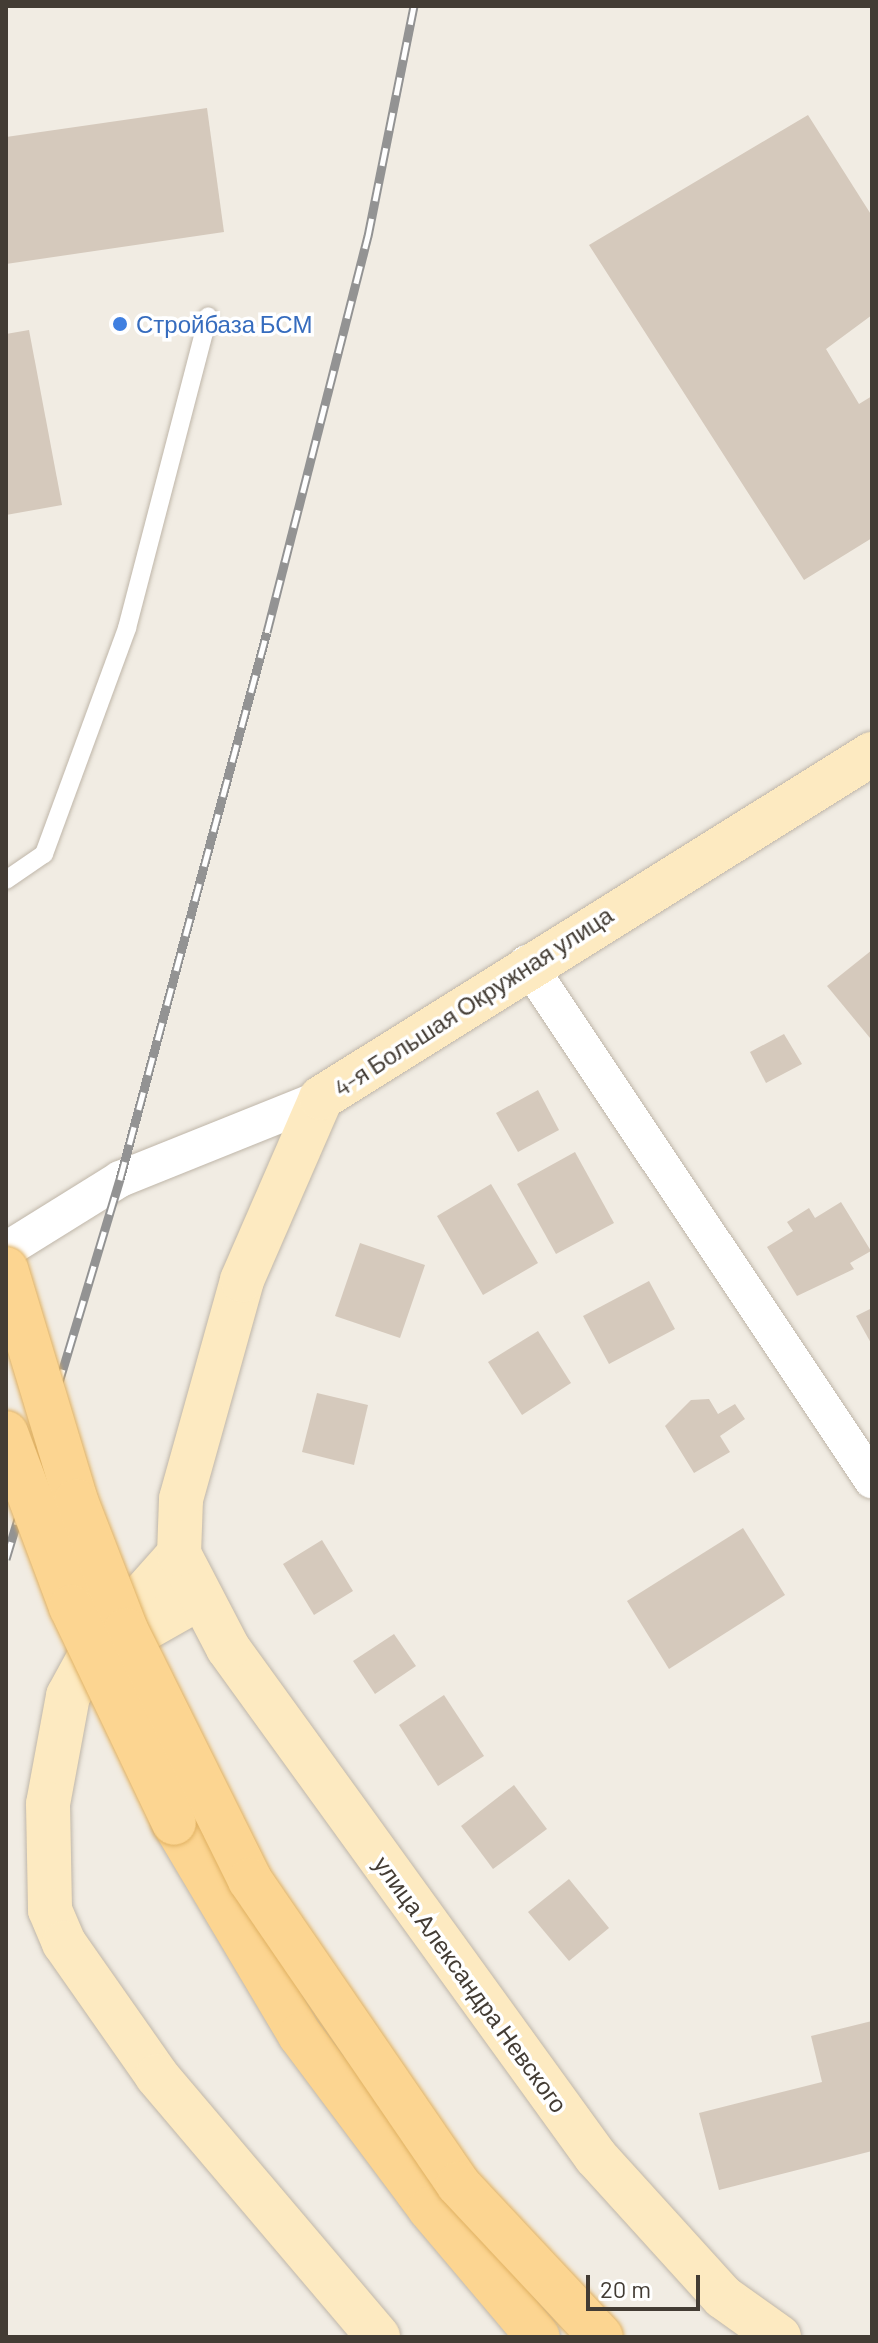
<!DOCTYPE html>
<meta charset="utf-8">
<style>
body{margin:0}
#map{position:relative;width:878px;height:2343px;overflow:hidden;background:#f1ece3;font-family:Barlow,sans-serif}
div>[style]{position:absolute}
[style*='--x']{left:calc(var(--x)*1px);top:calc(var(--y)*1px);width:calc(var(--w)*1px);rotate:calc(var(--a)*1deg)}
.building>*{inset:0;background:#d5c9bc}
.roads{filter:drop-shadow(0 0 2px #bfb6a9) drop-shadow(0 0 2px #bfb6a9)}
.lane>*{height:18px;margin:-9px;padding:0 9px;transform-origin:9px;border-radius:9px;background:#fff}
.street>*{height:36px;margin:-18px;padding:0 18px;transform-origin:18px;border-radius:18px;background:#fff}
.secondary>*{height:44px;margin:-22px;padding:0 22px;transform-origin:22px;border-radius:22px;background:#fdeac1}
.primary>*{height:44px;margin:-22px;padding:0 22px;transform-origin:22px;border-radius:22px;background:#fcd591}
.rail>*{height:9px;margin-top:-4.5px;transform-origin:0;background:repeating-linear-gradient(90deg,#fff 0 18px,#939393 0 36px);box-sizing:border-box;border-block:2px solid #939393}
.bridges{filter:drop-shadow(0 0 2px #e0b162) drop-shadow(0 0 2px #e0b162)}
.primary-bridge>*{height:44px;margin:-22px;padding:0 22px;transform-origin:22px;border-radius:22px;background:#fcd591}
.dots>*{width:22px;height:22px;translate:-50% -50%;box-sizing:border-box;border:4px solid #fff;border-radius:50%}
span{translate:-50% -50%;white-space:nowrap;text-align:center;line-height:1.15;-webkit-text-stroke:7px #fff;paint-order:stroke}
.shop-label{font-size:24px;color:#366cbe}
.left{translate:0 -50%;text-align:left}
.street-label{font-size:24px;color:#433c34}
.frame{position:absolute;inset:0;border:8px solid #433c34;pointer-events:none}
.scale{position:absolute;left:586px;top:2275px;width:114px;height:36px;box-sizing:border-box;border:4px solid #433c34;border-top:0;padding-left:10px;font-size:24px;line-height:28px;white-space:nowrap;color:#433c34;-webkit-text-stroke:6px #fff;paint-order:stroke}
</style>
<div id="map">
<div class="building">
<div style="clip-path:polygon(207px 108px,224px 232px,6px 264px,6px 137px)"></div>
<div style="clip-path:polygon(808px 115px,872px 216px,872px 315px,826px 349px,859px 404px,872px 396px,872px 538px,804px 580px,589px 245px)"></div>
<div style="clip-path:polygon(29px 330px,62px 505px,6px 515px,6px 334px)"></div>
<div style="clip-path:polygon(872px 950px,872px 1036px,870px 1038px,827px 986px)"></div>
<div style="clip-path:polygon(784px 1034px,802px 1064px,766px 1083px,750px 1052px)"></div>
<div style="clip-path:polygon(538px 1090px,559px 1130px,518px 1152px,496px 1113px)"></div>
<div style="clip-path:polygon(575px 1152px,614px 1223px,556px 1254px,517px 1184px)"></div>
<div style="clip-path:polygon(491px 1184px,538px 1263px,483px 1295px,437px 1216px)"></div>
<div style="clip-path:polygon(841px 1202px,871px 1251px,850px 1263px,854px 1269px,797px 1296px,767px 1247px,793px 1231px,787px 1222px,809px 1208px,815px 1218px)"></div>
<div style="clip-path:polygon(360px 1243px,425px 1265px,400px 1338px,335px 1316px)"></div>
<div style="clip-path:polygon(649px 1281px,675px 1329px,609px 1364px,583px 1316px)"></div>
<div style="clip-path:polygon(872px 1308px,872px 1345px,856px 1316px)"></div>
<div style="clip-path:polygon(538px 1331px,571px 1383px,522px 1415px,488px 1362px)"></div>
<div style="clip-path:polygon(317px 1393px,368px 1405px,354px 1465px,302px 1452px)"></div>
<div style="clip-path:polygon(709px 1399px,718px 1414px,735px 1404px,745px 1419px,720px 1436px,730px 1452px,694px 1473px,665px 1426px,691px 1400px)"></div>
<div style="clip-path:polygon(743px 1528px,785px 1595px,669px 1669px,627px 1601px)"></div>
<div style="clip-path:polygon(322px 1540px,353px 1591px,314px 1615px,283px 1564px)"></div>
<div style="clip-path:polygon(394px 1634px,416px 1666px,375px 1694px,353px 1661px)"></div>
<div style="clip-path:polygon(444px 1695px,484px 1756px,438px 1786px,399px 1725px)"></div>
<div style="clip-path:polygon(514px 1785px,547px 1829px,493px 1869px,461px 1826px)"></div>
<div style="clip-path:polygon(569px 1879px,609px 1928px,569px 1961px,528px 1912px)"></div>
<div style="clip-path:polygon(872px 2021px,872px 2151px,719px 2190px,699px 2113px,822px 2082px,811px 2036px)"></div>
</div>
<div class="roads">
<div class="lane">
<div style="--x:6;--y:880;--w:46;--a:-34.4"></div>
<div style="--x:44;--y:854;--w:241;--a:-69.8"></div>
<div style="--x:127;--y:628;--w:322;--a:-75.4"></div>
</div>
<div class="street">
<div style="--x:527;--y:963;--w:622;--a:56.28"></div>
<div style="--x:6;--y:1250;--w:134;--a:-31.9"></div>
<div style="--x:120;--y:1179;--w:217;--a:-21.9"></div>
</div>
<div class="secondary">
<div style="--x:179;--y:1554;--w:131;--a:131.6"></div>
<div style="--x:92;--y:1652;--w:50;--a:118.6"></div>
<div style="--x:68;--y:1696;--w:110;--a:100.5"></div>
<div style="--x:48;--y:1804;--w:106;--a:88.9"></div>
<div style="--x:50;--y:1910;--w:36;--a:67"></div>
<div style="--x:64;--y:1943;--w:162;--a:55"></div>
<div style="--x:157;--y:2076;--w:342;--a:49.7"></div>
<div style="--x:115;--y:1660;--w:41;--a:-47"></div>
<div style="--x:143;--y:1630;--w:64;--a:-29.7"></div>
<div style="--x:779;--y:2337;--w:69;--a:-144.5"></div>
<div style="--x:723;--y:2297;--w:189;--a:-132.2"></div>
<div style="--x:596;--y:2157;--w:628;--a:-125.87"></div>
<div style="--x:228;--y:1648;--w:106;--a:-117.5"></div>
<div style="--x:179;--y:1554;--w:55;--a:-87.9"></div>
<div style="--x:181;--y:1499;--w:227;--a:-74.4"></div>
<div style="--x:242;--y:1280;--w:198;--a:-66.5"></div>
<div style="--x:321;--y:1098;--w:650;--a:-31.98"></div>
</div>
<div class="primary">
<div style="--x:174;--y:1823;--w:247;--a:59.3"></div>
<div style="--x:300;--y:2035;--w:217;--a:53.2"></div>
<div style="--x:430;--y:2209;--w:167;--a:49.8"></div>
</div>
</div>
<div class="rail">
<div style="--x:6;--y:1559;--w:397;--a:-73.3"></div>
<div style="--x:120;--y:1179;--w:566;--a:-74.96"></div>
<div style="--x:267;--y:632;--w:409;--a:-75.7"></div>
<div style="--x:368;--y:236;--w:235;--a:-78.7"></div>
</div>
<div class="bridges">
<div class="primary-bridge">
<div style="--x:6;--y:1269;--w:242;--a:73.2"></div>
<div style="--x:76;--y:1501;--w:138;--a:68.8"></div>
<div style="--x:126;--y:1630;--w:279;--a:63.6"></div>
<div style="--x:250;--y:1880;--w:368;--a:55.6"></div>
<div style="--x:458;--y:2184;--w:209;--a:46.9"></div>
<div style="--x:6;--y:1433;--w:186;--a:69.5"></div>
<div style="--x:71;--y:1607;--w:239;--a:64.5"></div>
</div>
</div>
<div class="dots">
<div style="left:120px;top:324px;background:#3f7fe0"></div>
</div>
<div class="shop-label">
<span class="left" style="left:136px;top:324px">Стройбаза БСМ</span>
</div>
<div class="street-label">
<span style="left:473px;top:1001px;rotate:-33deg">4-я Большая Окружная улица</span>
<span style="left:471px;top:1984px;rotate:54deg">улица Александра Невского</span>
</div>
<div class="frame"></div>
<div class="scale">20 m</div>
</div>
